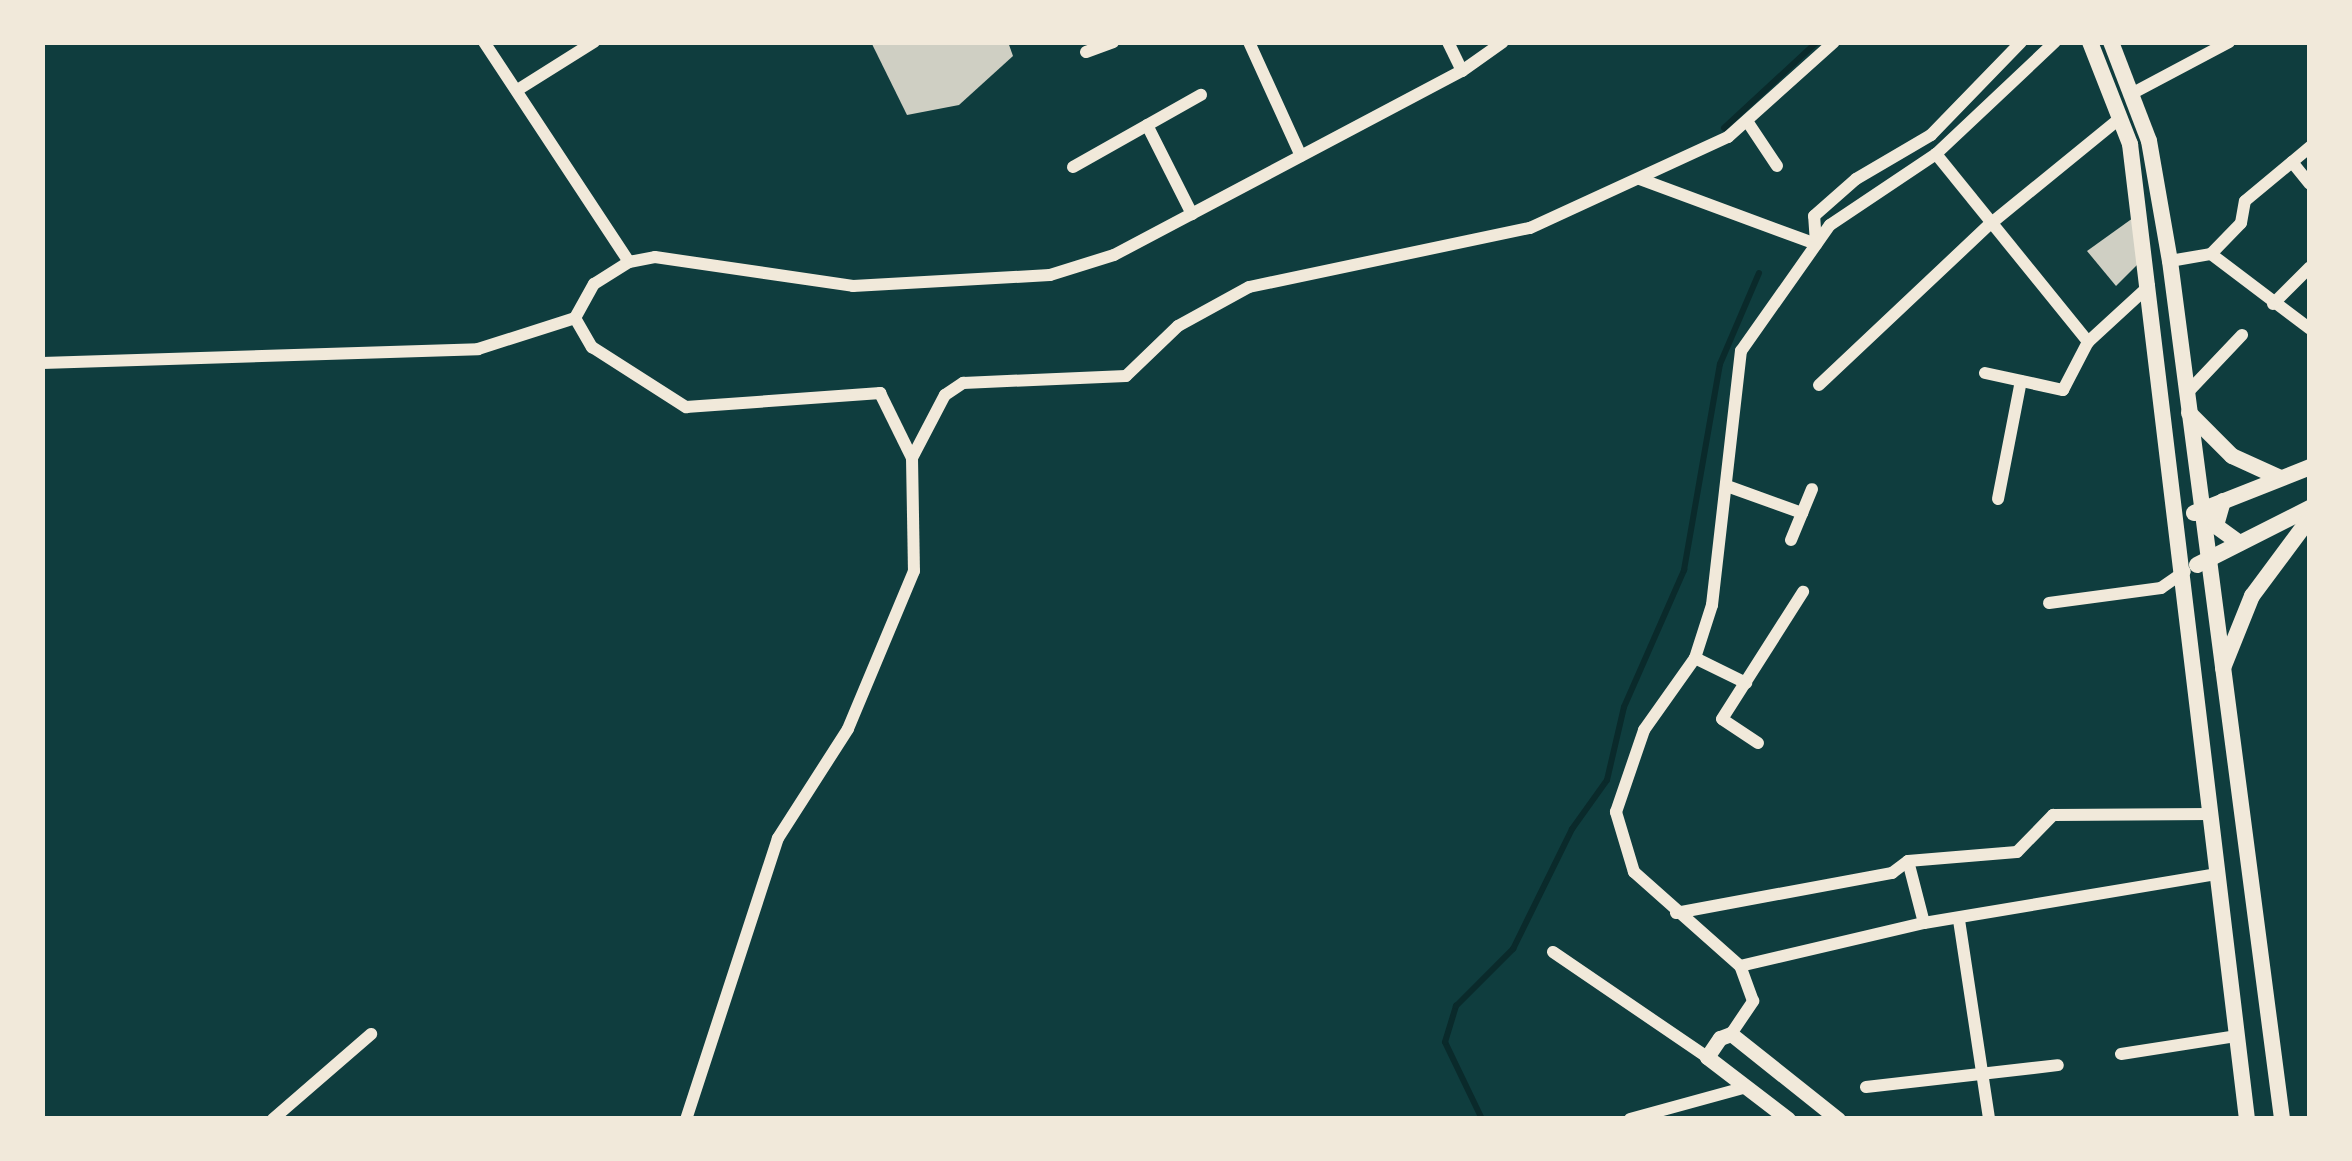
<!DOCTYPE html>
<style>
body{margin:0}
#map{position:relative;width:2352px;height:1161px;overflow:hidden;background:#0f3d3e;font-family:Figtree,sans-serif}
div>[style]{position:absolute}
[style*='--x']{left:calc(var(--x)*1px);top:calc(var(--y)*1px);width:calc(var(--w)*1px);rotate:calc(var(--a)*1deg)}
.stream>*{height:6px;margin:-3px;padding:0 3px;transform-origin:3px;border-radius:3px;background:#0a2a2b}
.building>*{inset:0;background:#cfcfc3}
.minor>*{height:12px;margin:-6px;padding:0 6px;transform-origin:6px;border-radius:6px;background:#f1e9da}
.tertiary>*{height:15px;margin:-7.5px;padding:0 7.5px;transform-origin:7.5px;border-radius:7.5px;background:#f1e9da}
.secondary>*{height:16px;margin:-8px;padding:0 8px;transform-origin:8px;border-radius:8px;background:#f1e9da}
span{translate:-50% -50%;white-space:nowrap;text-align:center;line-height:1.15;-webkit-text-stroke:10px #f1e9da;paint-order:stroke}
.frame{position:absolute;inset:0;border:45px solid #f1e9da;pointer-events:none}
</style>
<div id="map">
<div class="stream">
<div style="--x:1724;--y:128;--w:127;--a:-42.8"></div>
<div style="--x:1482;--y:1119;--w:85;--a:-115.7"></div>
<div style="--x:1445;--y:1042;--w:38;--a:-73"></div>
<div style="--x:1456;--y:1006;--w:81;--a:-45"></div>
<div style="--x:1513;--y:949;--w:134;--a:-63.8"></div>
<div style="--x:1572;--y:829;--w:60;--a:-54.5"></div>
<div style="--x:1607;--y:780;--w:75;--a:-76.9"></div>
<div style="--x:1624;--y:707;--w:150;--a:-66.3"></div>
<div style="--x:1684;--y:570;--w:209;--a:-80.1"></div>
<div style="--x:1720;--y:364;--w:99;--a:-66.8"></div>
</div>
<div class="building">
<div style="clip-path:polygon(871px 42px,1008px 42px,1013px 56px,959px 105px,907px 115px)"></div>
<div style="clip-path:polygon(2133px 218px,2142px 260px,2116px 286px,2087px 251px)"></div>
</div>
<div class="minor">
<div style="--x:484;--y:42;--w:263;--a:56.6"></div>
<div style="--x:1249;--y:42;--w:125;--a:65.5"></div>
<div style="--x:1448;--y:42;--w:32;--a:64"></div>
<div style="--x:1086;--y:52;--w:29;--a:-20"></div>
<div style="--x:519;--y:89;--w:89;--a:-32.1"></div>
<div style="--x:2133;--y:93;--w:109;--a:-28"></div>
<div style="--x:1747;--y:121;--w:54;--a:56.3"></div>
<div style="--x:1147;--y:125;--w:100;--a:63.2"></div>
<div style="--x:1936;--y:154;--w:242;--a:51"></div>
<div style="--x:2292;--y:162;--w:28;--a:51"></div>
<div style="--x:1073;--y:167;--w:147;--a:-29.4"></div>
<div style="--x:1640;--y:179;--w:188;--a:20.3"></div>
<div style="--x:1816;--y:243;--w:27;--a:-94"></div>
<div style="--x:1814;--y:216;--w:56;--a:-41.4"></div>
<div style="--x:1856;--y:179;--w:87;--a:-30.4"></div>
<div style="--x:1931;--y:135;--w:129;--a:-45.9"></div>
<div style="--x:2211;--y:254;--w:43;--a:-45.9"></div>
<div style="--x:2241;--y:223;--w:22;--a:-80"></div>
<div style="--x:2245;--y:201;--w:85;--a:-39.7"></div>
<div style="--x:2211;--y:254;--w:124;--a:37.1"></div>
<div style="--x:2170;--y:261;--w:42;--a:-9.7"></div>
<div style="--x:2273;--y:304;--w:52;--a:-45"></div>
<div style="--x:575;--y:318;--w:34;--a:60"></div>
<div style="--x:592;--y:347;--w:112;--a:32.6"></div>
<div style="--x:686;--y:407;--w:195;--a:-4.1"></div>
<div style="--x:880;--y:393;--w:72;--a:63.8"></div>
<div style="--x:912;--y:458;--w:113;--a:89"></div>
<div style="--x:914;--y:571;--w:171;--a:112.7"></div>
<div style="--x:848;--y:729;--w:130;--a:122.7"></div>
<div style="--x:778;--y:838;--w:296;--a:108.1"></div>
<div style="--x:42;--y:363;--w:436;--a:-1.8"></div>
<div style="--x:478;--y:349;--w:102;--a:-17.7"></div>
<div style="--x:575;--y:318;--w:39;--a:-61"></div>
<div style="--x:594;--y:284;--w:41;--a:-32.2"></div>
<div style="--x:629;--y:262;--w:26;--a:-11"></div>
<div style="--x:655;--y:257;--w:200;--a:8.3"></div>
<div style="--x:853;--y:286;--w:197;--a:-3.2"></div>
<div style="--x:1050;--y:275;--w:67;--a:-17.4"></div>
<div style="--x:1114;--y:255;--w:394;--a:-27.9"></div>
<div style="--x:1462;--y:71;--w:50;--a:-35.3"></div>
<div style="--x:1985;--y:373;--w:80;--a:12.3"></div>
<div style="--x:2063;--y:390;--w:54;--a:-62.5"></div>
<div style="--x:2088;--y:342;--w:83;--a:-42.6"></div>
<div style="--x:1819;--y:385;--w:233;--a:-43.3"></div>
<div style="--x:1989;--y:225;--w:168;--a:-39.2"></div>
<div style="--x:2187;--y:393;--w:80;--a:-46.5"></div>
<div style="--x:912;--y:458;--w:71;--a:-62.4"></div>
<div style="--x:945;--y:395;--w:22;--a:-34"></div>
<div style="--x:963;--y:383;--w:163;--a:-2.5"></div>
<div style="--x:1126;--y:376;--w:72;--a:-43.9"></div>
<div style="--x:1178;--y:326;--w:81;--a:-28.8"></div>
<div style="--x:1249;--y:287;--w:287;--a:-11.9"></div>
<div style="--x:1530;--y:228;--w:218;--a:-24.7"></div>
<div style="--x:1728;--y:137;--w:142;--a:-41.9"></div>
<div style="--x:1727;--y:486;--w:80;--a:19.8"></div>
<div style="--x:1998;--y:499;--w:120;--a:-79"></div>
<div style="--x:1791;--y:540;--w:55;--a:-67.6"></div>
<div style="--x:2049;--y:603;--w:113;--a:-7.6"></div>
<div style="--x:2161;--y:588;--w:29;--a:-35"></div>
<div style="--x:1695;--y:658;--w:57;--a:26.1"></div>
<div style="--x:1758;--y:743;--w:43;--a:-146.3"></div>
<div style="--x:1722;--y:719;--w:151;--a:-57.5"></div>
<div style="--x:1908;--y:861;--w:64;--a:75.5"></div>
<div style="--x:1676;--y:913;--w:220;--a:-10.5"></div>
<div style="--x:1892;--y:873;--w:20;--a:-37"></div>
<div style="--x:1908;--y:861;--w:109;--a:-4.7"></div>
<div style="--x:2017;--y:852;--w:52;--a:-45.8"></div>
<div style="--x:2053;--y:815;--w:158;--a:-0.4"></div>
<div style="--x:1959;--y:920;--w:201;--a:81.4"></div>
<div style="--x:1553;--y:952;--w:186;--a:34.3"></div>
<div style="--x:1740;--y:966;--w:189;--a:-13.2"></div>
<div style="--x:1924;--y:923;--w:296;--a:-9.5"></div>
<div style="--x:1731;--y:1034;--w:40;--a:-56"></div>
<div style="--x:1753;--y:1001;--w:37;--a:-110"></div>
<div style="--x:1740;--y:966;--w:142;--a:-138.4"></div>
<div style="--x:1634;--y:872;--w:63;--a:-106.7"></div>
<div style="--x:1616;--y:812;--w:87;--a:-71.1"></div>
<div style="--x:1644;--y:730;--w:88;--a:-54.7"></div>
<div style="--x:1695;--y:658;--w:56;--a:-72.2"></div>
<div style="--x:1712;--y:605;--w:256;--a:-83.5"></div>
<div style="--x:1741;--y:351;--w:154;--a:-54.8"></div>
<div style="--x:1830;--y:225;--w:128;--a:-33.8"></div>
<div style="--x:1936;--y:154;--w:163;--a:-43.3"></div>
<div style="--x:2121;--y:1054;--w:116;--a:-8.9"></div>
<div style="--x:1866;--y:1087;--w:193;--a:-6.5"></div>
<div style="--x:273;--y:1119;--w:130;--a:-40.9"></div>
<div style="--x:1630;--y:1119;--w:121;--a:-15.3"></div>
</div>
<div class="tertiary">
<div style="--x:1788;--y:1119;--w:102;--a:-142.6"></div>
<div style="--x:1707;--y:1057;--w:23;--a:-56"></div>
<div style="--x:1720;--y:1038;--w:12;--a:-20"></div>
<div style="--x:1731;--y:1034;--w:137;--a:38.5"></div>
</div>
<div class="secondary">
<div style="--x:2090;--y:42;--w:110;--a:68.6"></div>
<div style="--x:2130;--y:144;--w:982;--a:83.16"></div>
<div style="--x:2111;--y:42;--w:106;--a:69"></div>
<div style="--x:2149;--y:141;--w:122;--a:80.1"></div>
<div style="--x:2170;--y:261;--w:865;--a:82.56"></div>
<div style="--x:2189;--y:413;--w:61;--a:45"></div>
<div style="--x:2232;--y:456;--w:51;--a:24.5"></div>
<div style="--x:2223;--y:501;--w:26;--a:106"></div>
<div style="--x:2216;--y:526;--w:29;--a:36"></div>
<div style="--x:2194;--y:513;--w:125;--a:-21.6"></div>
<div style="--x:2197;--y:565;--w:127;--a:-26.8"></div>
<div style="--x:2223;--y:668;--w:78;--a:-68.1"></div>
<div style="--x:2252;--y:596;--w:97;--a:-53.4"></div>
</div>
<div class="frame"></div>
</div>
